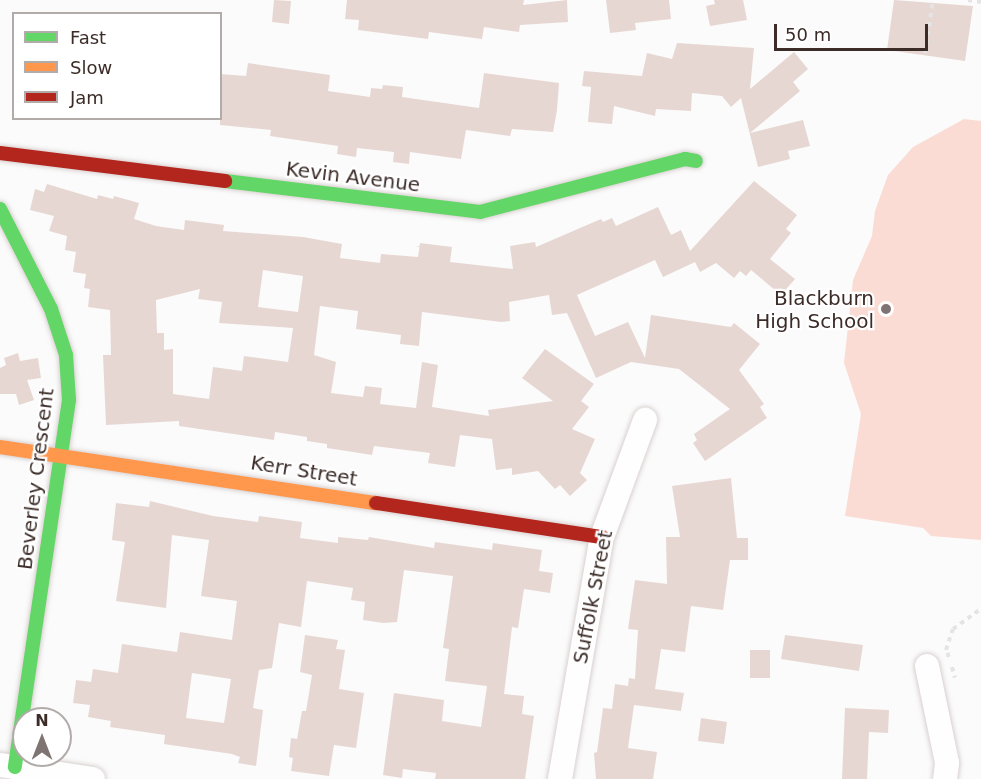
<!DOCTYPE html>
<style>
body{margin:0}
#map{position:relative;width:981px;height:779px;overflow:hidden;background:#fbfbfb;font-family:"DejaVu Sans",sans-serif}
div>[style]{position:absolute}
[style*='--x']{left:calc(var(--x)*1px);top:calc(var(--y)*1px);width:calc(var(--w)*1px);rotate:calc(var(--a)*1deg)}
.green>*{inset:0;background:#fadcd4}
.building>*{inset:0;background:#e7d7d3}
.path>*{height:4px;margin-top:-2px;transform-origin:0;background:repeating-linear-gradient(90deg,#e5e4e4 0 4.5px,transparent 0 9px)}
.roads{filter:drop-shadow(0 0 2px #d9d1d0) drop-shadow(0 0 2px #d9d1d0)}
.street>*{height:24px;margin:-12px;padding:0 12px;transform-origin:12px;border-radius:12px;background:#fefefe}
.fast>*{height:14px;margin:-7px;padding:0 7px;transform-origin:7px;border-radius:7px;background:#63d668}
.slow>*{height:14px;margin:-7px;padding:0 7px;transform-origin:7px;border-radius:7px;background:#ff974d}
.jam>*{height:14px;margin:-7px;padding:0 7px;transform-origin:7px;border-radius:7px;background:#b3261e}
.dots>*{width:16px;height:16px;translate:-50% -50%;box-sizing:border-box;border:3px solid #fff;border-radius:50%}
span{translate:-50% -50%;white-space:nowrap;text-align:center;line-height:1.15;-webkit-text-stroke:4.5px #fff;paint-order:stroke}
.street-label{font-size:20px;color:#3b2c28}
.poi-label{font-size:20px;color:#3b2c28}
.right{translate:-100% -50%;text-align:right}
.legend{position:absolute;left:12px;top:12px;width:210px;height:108px;box-sizing:border-box;background:#fff;border:2px solid #b1aba9;margin:0;padding:8px 10px;list-style:none;font-size:18px;color:#3b2c28}
.legend li{display:flex;align-items:center;gap:12px;height:30px}
.legend b{width:30px;border:2px solid #b1aba9}
.north{position:absolute;left:12px;top:707px;width:60px;height:60px;box-sizing:border-box;background:#fff;border:2px solid #b1aba9;border-radius:50%;rotate:0deg;font-size:16px;font-weight:700;line-height:24px;text-align:center;color:#3b2c28}
.north::after{content:'';display:block;margin:auto;width:21px;height:27px;background:#7e7472;clip-path:polygon(50% 0,100% 100%,50% 72%,0 100%)}
.scale{position:absolute;left:774px;top:24px;width:154px;height:27px;box-sizing:border-box;border:3px solid #3b2c28;border-top:0;padding-left:8px;font-size:18px;line-height:21px;white-space:nowrap;color:#3b2c28;-webkit-text-stroke:4px #fff;paint-order:stroke}
</style>
<div id="map">
<div class="green">
<div style="clip-path:polygon(964px 119px,981px 121px,981px 540px,931px 536px,923px 528px,845px 516px,861px 414px,844px 363px,853px 280px,872px 236px,875px 211px,888px 175px,913px 147px)"></div>
</div>
<div class="building">
<div style="clip-path:polygon(274px 0,291px 1px,289px 24px,272px 22px)"></div>
<div style="clip-path:polygon(347px 0,524px 0,523px 5px,567px 0,568px 22px,520px 25px,519px 32px,484px 27px,482px 39px,429px 32px,428px 39px,358px 30px,359px 20px,345px 19px)"></div>
<div style="clip-path:polygon(606px 0,669px 0,671px 19px,635px 23px,636px 30px,610px 33px)"></div>
<div style="clip-path:polygon(714px 0,743px 0,747px 20px,710px 26px,706px 6px,715px 4px)"></div>
<div style="clip-path:polygon(894px 0,973px 6px,965px 61px,887px 50px)"></div>
<div style="clip-path:polygon(677px 43px,754px 48px,750px 89px,794px 52px,808px 69px,793px 82px,800px 91px,750px 133px,803px 120px,810px 146px,788px 151px,790px 159px,758px 167px,741px 98px,731px 107px,722px 96px,692px 93px,691px 111px,656px 109px,655px 116px,614px 106px,612px 124px,588px 122px,591px 87px,582px 86px,584px 71px,642px 76px,647px 53px,672px 59px)"></div>
<div style="clip-path:polygon(248px 63px,330px 75px,328px 91px,370px 97px,371px 88px,382px 89px,383px 85px,403px 87px,402px 97px,479px 108px,484px 73px,559px 83px,557px 110px,553px 132px,512px 129px,510px 136px,466px 130px,461px 159px,410px 152px,409px 164px,393px 162px,394px 152px,357px 148px,356px 157px,337px 154px,338px 146px,270px 136px,271px 130px,220px 125px,220px 74px,246px 76px)"></div>
<div style="clip-path:polygon(evenodd,754px 181px,797px 215px,786px 229px,791px 233px,770px 259px,795px 279px,781px 295px,751px 270px,746px 276px,740px 271px,734px 278px,716px 263px,700px 272px,695px 262px,663px 277px,655px 260px,577px 295px,595px 336px,628px 322px,645px 358px,651px 315px,731px 327px,734px 323px,760px 344px,739px 370px,764px 404px,760px 407px,767px 418px,705px 461px,693px 443px,697px 440px,694px 434px,730px 409px,679px 369px,631px 362px,596px 378px,567px 313px,552px 315px,549px 295px,509px 302px,510px 321px,501px 322px,422px 312px,419px 346px,400px 344px,401px 335px,356px 329px,358px 311px,320px 306px,314px 355px,336px 362px,331px 393px,363px 397px,365px 386px,382px 388px,380px 404px,416px 408px,422px 362px,438px 365px,432px 407px,489px 416px,488px 410px,553px 401px,522px 378px,545px 349px,594px 384px,581px 401px,589px 407px,572px 429px,595px 439px,580px 473px,587px 480px,570px 496px,560px 485px,555px 489px,538px 471px,512px 475px,512px 468px,496px 470px,492px 439px,460px 435px,455px 467px,428px 463px,430px 453px,374px 446px,372px 455px,327px 448px,327px 444px,307px 441px,307px 437px,275px 432px,274px 440px,179px 426px,179px 421px,106px 425px,103px 355px,111px 355px,110px 310px,88px 307px,90px 289px,84px 288px,86px 274px,73px 272px,76px 252px,65px 250px,67px 236px,49px 231px,54px 216px,30px 210px,35px 189px,44px 192px,47px 184px,97px 199px,98px 195px,113px 199px,114px 196px,139px 203px,134px 219px,156px 226px,184px 230px,185px 220px,224px 225px,223px 231px,303px 237px,342px 244px,340px 258px,380px 263px,381px 254px,418px 257px,420px 243px,452px 247px,450px 262px,513px 269px,510px 246px,535px 242px,536px 247px,601px 219px,603px 222px,612px 218px,616px 226px,658px 207px,671px 235px,681px 230px,690px 251px,754px 181px,263px 270px,303px 276px,298px 312px,258px 307px,263px 270px,754px 181px,200px 289px,198px 299px,222px 302px,219px 323px,293px 328px,288px 362px,244px 356px,242px 371px,213px 367px,209px 399px,173px 394px,173px 349px,164px 350px,164px 333px,157px 333px,156px 300px,200px 289px)"></div>
<div style="clip-path:polygon(18px 353px,20px 361px,38px 358px,41px 378px,27px 380px,34px 400px,19px 405px,16px 394px,0 394px,0 368px,6px 365px,4px 358px)"></div>
<div style="clip-path:polygon(731px 478px,737px 538px,748px 538px,748px 560px,730px 560px,723px 610px,691px 606px,685px 652px,661px 649px,655px 689px,684px 693px,681px 711px,634px 705px,628px 748px,657px 752px,653px 779px,596px 779px,594px 753px,597px 752px,603px 708px,612px 709px,615px 684px,628px 686px,629px 678px,635px 679px,638px 630px,628px 629px,635px 580px,667px 584px,666px 537px,680px 537px,672px 486px)"></div>
<div style="clip-path:polygon(evenodd,150px 501px,213px 516px,258px 522px,259px 516px,302px 522px,300px 538px,338px 543px,338px 537px,368px 540px,369px 537px,434px 548px,435px 542px,492px 550px,493px 543px,542px 550px,539px 571px,553px 573px,550px 593px,524px 589px,518px 628px,512px 627px,504px 694px,524px 696px,522px 714px,534px 716px,525px 779px,435px 779px,436px 773px,403px 769px,402px 778px,383px 775px,394px 693px,444px 700px,442px 721px,481px 727px,487px 686px,445px 681px,449px 649px,443px 648px,453px 576px,404px 570px,397px 622px,383px 623px,363px 620px,365px 602px,351px 600px,353px 588px,307px 581px,301px 627px,279px 623px,272px 668px,259px 670px,253px 708px,263px 710px,256px 766px,238px 763px,240px 757px,232px 754px,164px 744px,165px 735px,110px 727px,111px 721px,88px 717px,90px 705px,73px 703px,76px 680px,91px 682px,93px 669px,118px 673px,122px 644px,177px 652px,180px 632px,232px 640px,237px 601px,201px 596px,209px 540px,172px 535px,166px 608px,116px 601px,125px 542px,112px 540px,116px 503px,149px 507px,150px 501px,192px 673px,231px 679px,224px 723px,186px 718px,192px 673px)"></div>
<div style="clip-path:polygon(305px 635px,338px 640px,336px 649px,345px 650px,339px 689px,364px 693px,356px 748px,334px 745px,329px 776px,291px 771px,293px 758px,289px 757px,291px 738px,297px 739px,302px 711px,306px 711px,312px 675px,300px 672px)"></div>
<div style="clip-path:polygon(785px 635px,863px 645px,859px 671px,781px 659px)"></div>
<div style="clip-path:polygon(750px 650px,770px 650px,770px 678px,750px 678px)"></div>
<div style="clip-path:polygon(845px 708px,889px 710px,888px 733px,869px 732px,867px 779px,842px 779px)"></div>
<div style="clip-path:polygon(701px 718px,727px 722px,724px 744px,698px 741px)"></div>
</div>
<div class="path">
<div style="--x:968;--y:0;--w:13;--a:9"></div>
<div style="--x:925;--y:53;--w:54;--a:-81.4"></div>
<div style="--x:949;--y:657;--w:8;--a:-113"></div>
<div style="--x:946;--y:650;--w:22;--a:-72"></div>
<div style="--x:953;--y:629;--w:34;--a:-36"></div>
<div style="--x:952;--y:667;--w:11;--a:75"></div>
</div>
<div class="roads">
<div class="street">
<div style="--x:927;--y:666;--w:99;--a:78.3"></div>
<div style="--x:947;--y:763;--w:16;--a:97"></div>
<div style="--x:0;--y:765;--w:94;--a:8.6"></div>
<div style="--x:560;--y:779;--w:246;--a:-80.2"></div>
<div style="--x:602;--y:537;--w:125;--a:-69.8"></div>
</div>
<div class="fast">
<div style="--x:225;--y:181;--w:257;--a:6.9"></div>
<div style="--x:480;--y:212;--w:212;--a:-14.5"></div>
<div style="--x:685;--y:159;--w:11;--a:10"></div>
<div style="--x:0;--y:209;--w:112;--a:63"></div>
<div style="--x:51;--y:309;--w:48;--a:71.9"></div>
<div style="--x:66;--y:355;--w:45;--a:86.2"></div>
<div style="--x:69;--y:400;--w:371;--a:98.4"></div>
</div>
<div class="slow">
<div style="--x:0;--y:447;--w:380;--a:8.5"></div>
</div>
<div class="jam">
<div style="--x:0;--y:153;--w:227;--a:7.1"></div>
<div style="--x:376;--y:503;--w:229;--a:8.6"></div>
</div>
</div>
<div class="dots">
<div style="left:886px;top:309px;background:#7e7472"></div>
</div>
<div class="street-label">
<span style="left:353px;top:177px;rotate:7deg">Kevin Avenue</span>
<span style="left:304px;top:471px;rotate:9deg">Kerr Street</span>
<span style="left:36px;top:479px;rotate:-83deg">Beverley Crescent</span>
<span style="left:593px;top:597px;rotate:-79deg">Suffolk Street</span>
</div>
<div class="poi-label">
<span class="right" style="left:874px;top:310px">Blackburn<br>High School</span>
</div>
<ul class="legend">
<li><b style="height:8px;background:#63d668"></b>Fast</li>
<li><b style="height:8px;background:#ff974d"></b>Slow</li>
<li><b style="height:8px;background:#b3261e"></b>Jam</li>
</ul>
<div class="north">N</div>
<div class="scale">50 m</div>
</div>
